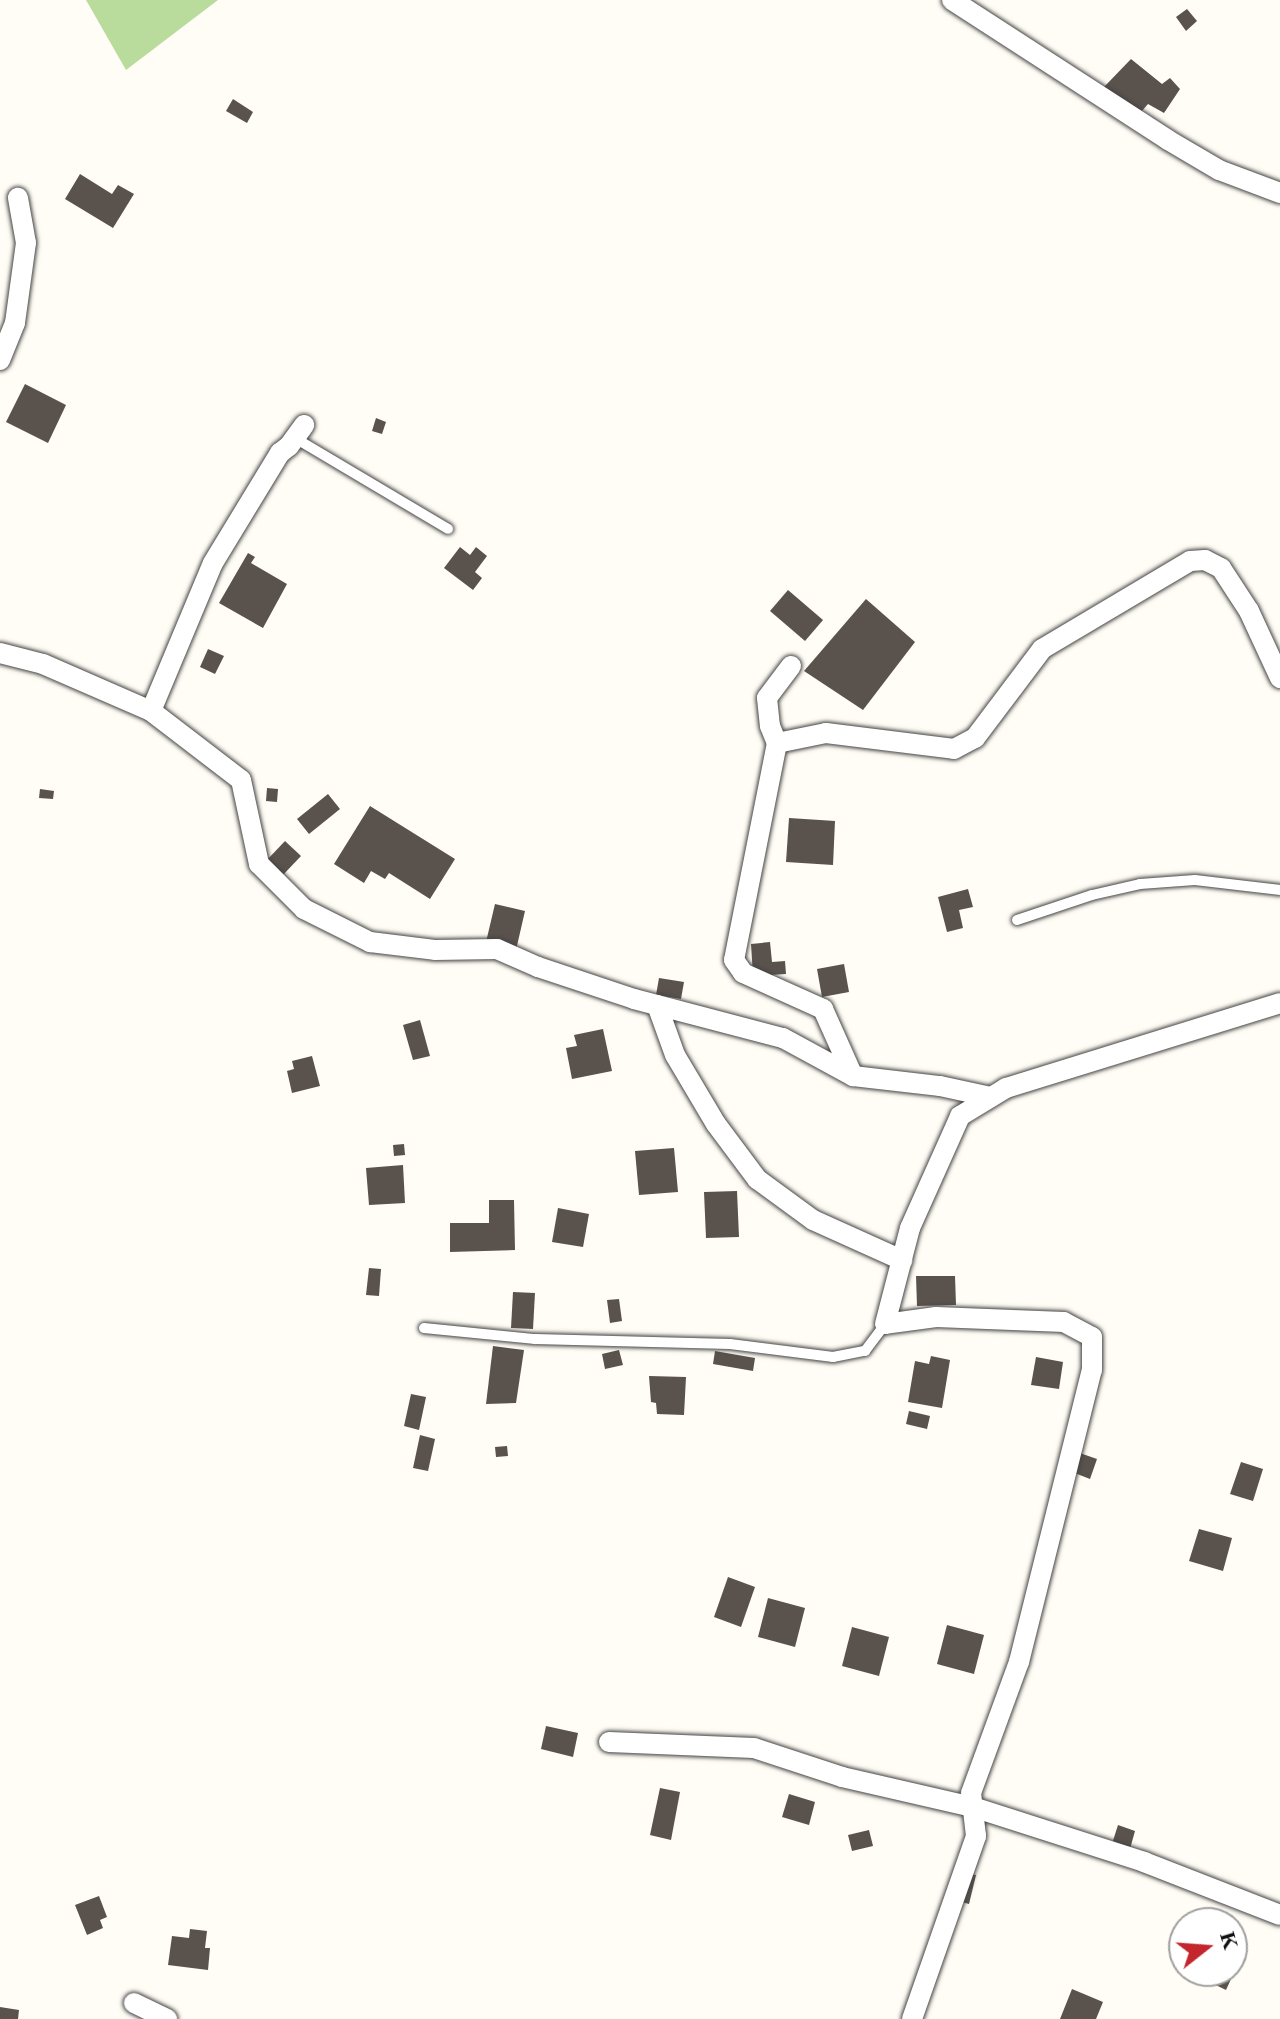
<!DOCTYPE html>
<style>
body{margin:0}
#map{position:relative;width:1280px;height:2019px;overflow:hidden;background:#fffdf5;font-family:"Times New Roman",serif}
div>[style]{position:absolute}
[style*='--x']{left:calc(var(--x)*1px);top:calc(var(--y)*1px);width:calc(var(--w)*1px);rotate:calc(var(--a)*1deg)}
.forest>*{inset:0;background:#b9dc9c}
.building>*{inset:0;background:#5a524d}
.roads{filter:drop-shadow(0 0 2px #444) drop-shadow(0 0 2px #444)}
.service>*{height:10px;margin:-5px;padding:0 5px;transform-origin:5px;border-radius:5px;background:#fff}
.minor>*{height:20px;margin:-10px;padding:0 10px;transform-origin:10px;border-radius:10px;background:#fff}
span{translate:-50% -50%;white-space:nowrap;text-align:center;line-height:1.15;-webkit-text-stroke:8px #fff;paint-order:stroke}
.north{position:absolute;left:1168px;top:1907px;width:80px;height:80px;box-sizing:border-box;background:#fff;border:2px solid #a0a0a0;border-radius:50%;rotate:73deg;font-size:22px;font-weight:700;line-height:32px;text-align:center;color:#111}
.north::after{content:'';display:block;margin:auto;width:28px;height:36px;background:#c4262e;clip-path:polygon(50% 0,100% 100%,50% 72%,0 100%)}
</style>
<div id="map">
<div class="forest">
<div style="clip-path:polygon(86px 0,218px 0,126px 70px)"></div>
</div>
<div class="building">
<div style="clip-path:polygon(1187px 9px,1197px 21px,1186px 31px,1176px 17px)"></div>
<div style="clip-path:polygon(1131px 59px,1162px 84px,1170px 78px,1180px 89px,1164px 113px,1148px 104px,1141px 112px,1104px 87px)"></div>
<div style="clip-path:polygon(233px 99px,253px 112px,247px 123px,226px 111px)"></div>
<div style="clip-path:polygon(80px 174px,112px 194px,118px 185px,134px 194px,113px 228px,65px 199px)"></div>
<div style="clip-path:polygon(25px 384px,66px 405px,48px 443px,6px 422px)"></div>
<div style="clip-path:polygon(376px 418px,386px 422px,382px 434px,372px 431px)"></div>
<div style="clip-path:polygon(460px 547px,470px 555px,476px 547px,487px 556px,475px 572px,482px 578px,473px 590px,444px 568px)"></div>
<div style="clip-path:polygon(248px 553px,255px 557px,251px 563px,287px 584px,263px 628px,219px 603px)"></div>
<div style="clip-path:polygon(788px 590px,823px 620px,805px 641px,770px 611px)"></div>
<div style="clip-path:polygon(866px 599px,915px 642px,863px 710px,804px 671px)"></div>
<div style="clip-path:polygon(208px 649px,224px 656px,215px 674px,200px 667px)"></div>
<div style="clip-path:polygon(267px 788px,278px 789px,277px 802px,266px 801px)"></div>
<div style="clip-path:polygon(40px 789px,54px 791px,53px 799px,39px 798px)"></div>
<div style="clip-path:polygon(328px 794px,340px 809px,309px 834px,297px 819px)"></div>
<div style="clip-path:polygon(370px 806px,455px 859px,430px 899px,389px 873px,385px 879px,371px 871px,364px 883px,334px 864px)"></div>
<div style="clip-path:polygon(789px 818px,835px 821px,833px 865px,786px 862px)"></div>
<div style="clip-path:polygon(285px 841px,301px 856px,282px 876px,266px 861px)"></div>
<div style="clip-path:polygon(968px 889px,973px 907px,959px 910px,963px 928px,947px 932px,938px 897px)"></div>
<div style="clip-path:polygon(495px 904px,525px 911px,516px 950px,486px 942px)"></div>
<div style="clip-path:polygon(770px 942px,772px 962px,785px 961px,786px 974px,753px 976px,751px 944px)"></div>
<div style="clip-path:polygon(844px 964px,849px 992px,822px 997px,817px 969px)"></div>
<div style="clip-path:polygon(659px 978px,684px 982px,681px 999px,656px 995px)"></div>
<div style="clip-path:polygon(420px 1020px,430px 1056px,413px 1060px,403px 1025px)"></div>
<div style="clip-path:polygon(603px 1029px,612px 1071px,572px 1079px,566px 1048px,577px 1046px,574px 1035px)"></div>
<div style="clip-path:polygon(312px 1056px,320px 1086px,292px 1093px,287px 1071px,294px 1069px,292px 1061px)"></div>
<div style="clip-path:polygon(404px 1144px,405px 1155px,394px 1156px,393px 1145px)"></div>
<div style="clip-path:polygon(674px 1148px,678px 1192px,639px 1195px,635px 1151px)"></div>
<div style="clip-path:polygon(403px 1165px,405px 1203px,369px 1205px,366px 1168px)"></div>
<div style="clip-path:polygon(737px 1191px,739px 1237px,706px 1238px,704px 1192px)"></div>
<div style="clip-path:polygon(489px 1200px,514px 1200px,515px 1250px,450px 1252px,450px 1223px,489px 1223px)"></div>
<div style="clip-path:polygon(558px 1208px,589px 1214px,583px 1247px,552px 1242px)"></div>
<div style="clip-path:polygon(369px 1268px,381px 1269px,379px 1296px,366px 1295px)"></div>
<div style="clip-path:polygon(916px 1276px,955px 1276px,956px 1305px,917px 1306px)"></div>
<div style="clip-path:polygon(513px 1292px,535px 1293px,533px 1329px,511px 1328px)"></div>
<div style="clip-path:polygon(619px 1299px,622px 1321px,610px 1323px,607px 1300px)"></div>
<div style="clip-path:polygon(493px 1346px,524px 1350px,516px 1403px,486px 1404px)"></div>
<div style="clip-path:polygon(619px 1350px,623px 1365px,605px 1369px,602px 1354px)"></div>
<div style="clip-path:polygon(715px 1351px,755px 1358px,753px 1371px,713px 1364px)"></div>
<div style="clip-path:polygon(931px 1356px,950px 1360px,942px 1408px,908px 1402px,915px 1361px,929px 1364px)"></div>
<div style="clip-path:polygon(1036px 1357px,1063px 1362px,1059px 1389px,1031px 1385px)"></div>
<div style="clip-path:polygon(649px 1376px,686px 1377px,684px 1415px,657px 1414px,656px 1403px,651px 1402px)"></div>
<div style="clip-path:polygon(411px 1394px,426px 1397px,419px 1430px,404px 1426px)"></div>
<div style="clip-path:polygon(909px 1411px,930px 1416px,927px 1429px,906px 1424px)"></div>
<div style="clip-path:polygon(420px 1435px,435px 1439px,428px 1471px,413px 1468px)"></div>
<div style="clip-path:polygon(507px 1446px,508px 1456px,496px 1457px,495px 1447px)"></div>
<div style="clip-path:polygon(1074px 1451px,1097px 1459px,1090px 1479px,1067px 1470px)"></div>
<div style="clip-path:polygon(1241px 1462px,1263px 1469px,1253px 1501px,1230px 1494px)"></div>
<div style="clip-path:polygon(1199px 1529px,1232px 1538px,1223px 1571px,1189px 1561px)"></div>
<div style="clip-path:polygon(728px 1577px,755px 1587px,741px 1627px,714px 1617px)"></div>
<div style="clip-path:polygon(768px 1598px,805px 1608px,795px 1647px,758px 1637px)"></div>
<div style="clip-path:polygon(947px 1625px,984px 1635px,974px 1674px,937px 1664px)"></div>
<div style="clip-path:polygon(852px 1627px,889px 1637px,879px 1676px,842px 1666px)"></div>
<div style="clip-path:polygon(546px 1726px,578px 1733px,573px 1757px,541px 1749px)"></div>
<div style="clip-path:polygon(660px 1788px,680px 1792px,671px 1840px,650px 1835px)"></div>
<div style="clip-path:polygon(789px 1794px,815px 1802px,809px 1825px,782px 1817px)"></div>
<div style="clip-path:polygon(1118px 1825px,1135px 1831px,1128px 1856px,1110px 1850px)"></div>
<div style="clip-path:polygon(869px 1830px,873px 1846px,852px 1851px,848px 1835px)"></div>
<div style="clip-path:polygon(965px 1873px,976px 1875px,969px 1904px,958px 1901px)"></div>
<div style="clip-path:polygon(99px 1896px,107px 1917px,100px 1920px,103px 1928px,87px 1935px,75px 1905px)"></div>
<div style="clip-path:polygon(190px 1929px,207px 1931px,205px 1948px,210px 1948px,208px 1970px,168px 1965px,172px 1936px,189px 1938px)"></div>
<div style="clip-path:polygon(1232px 1947px,1243px 1953px,1226px 1990px,1197px 1976px,1199px 1971px,1232px 1971px)"></div>
<div style="clip-path:polygon(1072px 1989px,1103px 2002px,1096px 2019px,1060px 2019px)"></div>
<div style="clip-path:polygon(0 2007px,19px 2010px,18px 2019px,0 2019px)"></div>
</div>
<div class="roads">
<div class="service">
<div style="--x:295;--y:438;--w:178;--a:30.7"></div>
<div style="--x:1017;--y:920;--w:79;--a:-18.4"></div>
<div style="--x:1092;--y:895;--w:49;--a:-12.9"></div>
<div style="--x:1140;--y:884;--w:55;--a:-4.2"></div>
<div style="--x:1195;--y:880;--w:86;--a:6.7"></div>
<div style="--x:424;--y:1328;--w:112;--a:5.7"></div>
<div style="--x:535;--y:1339;--w:195;--a:1.5"></div>
<div style="--x:730;--y:1344;--w:104;--a:7.2"></div>
<div style="--x:833;--y:1357;--w:33;--a:-11"></div>
<div style="--x:865;--y:1351;--w:34;--a:-53"></div>
</div>
<div class="minor">
<div style="--x:952;--y:0;--w:257;--a:32.9"></div>
<div style="--x:1168;--y:140;--w:59;--a:30.5"></div>
<div style="--x:1219;--y:170;--w:65;--a:20.7"></div>
<div style="--x:0;--y:360;--w:40;--a:-68"></div>
<div style="--x:15;--y:323;--w:81;--a:-82.2"></div>
<div style="--x:26;--y:243;--w:46;--a:-100.1"></div>
<div style="--x:0;--y:653;--w:44;--a:14.3"></div>
<div style="--x:43;--y:664;--w:118;--a:23.5"></div>
<div style="--x:151;--y:711;--w:113;--a:37.5"></div>
<div style="--x:241;--y:780;--w:86;--a:77.9"></div>
<div style="--x:259;--y:864;--w:64;--a:45"></div>
<div style="--x:304;--y:909;--w:74;--a:26.6"></div>
<div style="--x:370;--y:942;--w:65;--a:7"></div>
<div style="--x:435;--y:950;--w:62;--a:-0.9"></div>
<div style="--x:497;--y:949;--w:45;--a:23.7"></div>
<div style="--x:538;--y:967;--w:101;--a:18.4"></div>
<div style="--x:634;--y:999;--w:154;--a:14.7"></div>
<div style="--x:783;--y:1038;--w:80;--a:28.5"></div>
<div style="--x:853;--y:1076;--w:88;--a:6.6"></div>
<div style="--x:940;--y:1086;--w:52;--a:12.2"></div>
<div style="--x:791;--y:666;--w:40;--a:127"></div>
<div style="--x:767;--y:698;--w:28;--a:84"></div>
<div style="--x:770;--y:726;--w:18;--a:68"></div>
<div style="--x:777;--y:743;--w:221;--a:101.2"></div>
<div style="--x:734;--y:960;--w:16;--a:55"></div>
<div style="--x:743;--y:973;--w:88;--a:24.2"></div>
<div style="--x:823;--y:1009;--w:73;--a:65.9"></div>
<div style="--x:151;--y:711;--w:160;--a:-67.3"></div>
<div style="--x:213;--y:563;--w:129;--a:-58.7"></div>
<div style="--x:280;--y:453;--w:11;--a:-38"></div>
<div style="--x:289;--y:446;--w:26;--a:-54"></div>
<div style="--x:777;--y:743;--w:50;--a:-11.5"></div>
<div style="--x:826;--y:733;--w:129;--a:7.1"></div>
<div style="--x:954;--y:749;--w:24;--a:-28"></div>
<div style="--x:975;--y:738;--w:111;--a:-53"></div>
<div style="--x:1042;--y:649;--w:172;--a:-30.7"></div>
<div style="--x:1190;--y:561;--w:15;--a:-4"></div>
<div style="--x:1205;--y:560;--w:18;--a:27"></div>
<div style="--x:1221;--y:568;--w:51;--a:56.9"></div>
<div style="--x:1249;--y:611;--w:74;--a:65.2"></div>
<div style="--x:657;--y:1005;--w:53;--a:70.2"></div>
<div style="--x:675;--y:1055;--w:80;--a:59.3"></div>
<div style="--x:716;--y:1124;--w:69;--a:53.3"></div>
<div style="--x:757;--y:1179;--w:69;--a:36.2"></div>
<div style="--x:813;--y:1220;--w:98;--a:24.2"></div>
<div style="--x:609;--y:1742;--w:145;--a:2.4"></div>
<div style="--x:754;--y:1748;--w:93;--a:18.2"></div>
<div style="--x:842;--y:1777;--w:134;--a:12.9"></div>
<div style="--x:973;--y:1807;--w:180;--a:17.8"></div>
<div style="--x:1144;--y:1862;--w:146;--a:21.3"></div>
<div style="--x:134;--y:2003;--w:37;--a:26"></div>
<div style="--x:912;--y:2019;--w:194;--a:-70.7"></div>
<div style="--x:976;--y:1836;--w:43;--a:-96.6"></div>
<div style="--x:971;--y:1793;--w:140;--a:-69.9"></div>
<div style="--x:1019;--y:1662;--w:301;--a:-76"></div>
<div style="--x:1092;--y:1370;--w:33;--a:-90"></div>
<div style="--x:1092;--y:1337;--w:32;--a:-152"></div>
<div style="--x:1064;--y:1322;--w:128;--a:-177.8"></div>
<div style="--x:936;--y:1317;--w:51;--a:172.2"></div>
<div style="--x:885;--y:1324;--w:99;--a:-75.4"></div>
<div style="--x:910;--y:1228;--w:123;--a:-65.9"></div>
<div style="--x:960;--y:1116;--w:54;--a:-31.3"></div>
<div style="--x:1006;--y:1088;--w:287;--a:-17.2"></div>
</div>
</div>
<div class="north">K</div>
</div>
